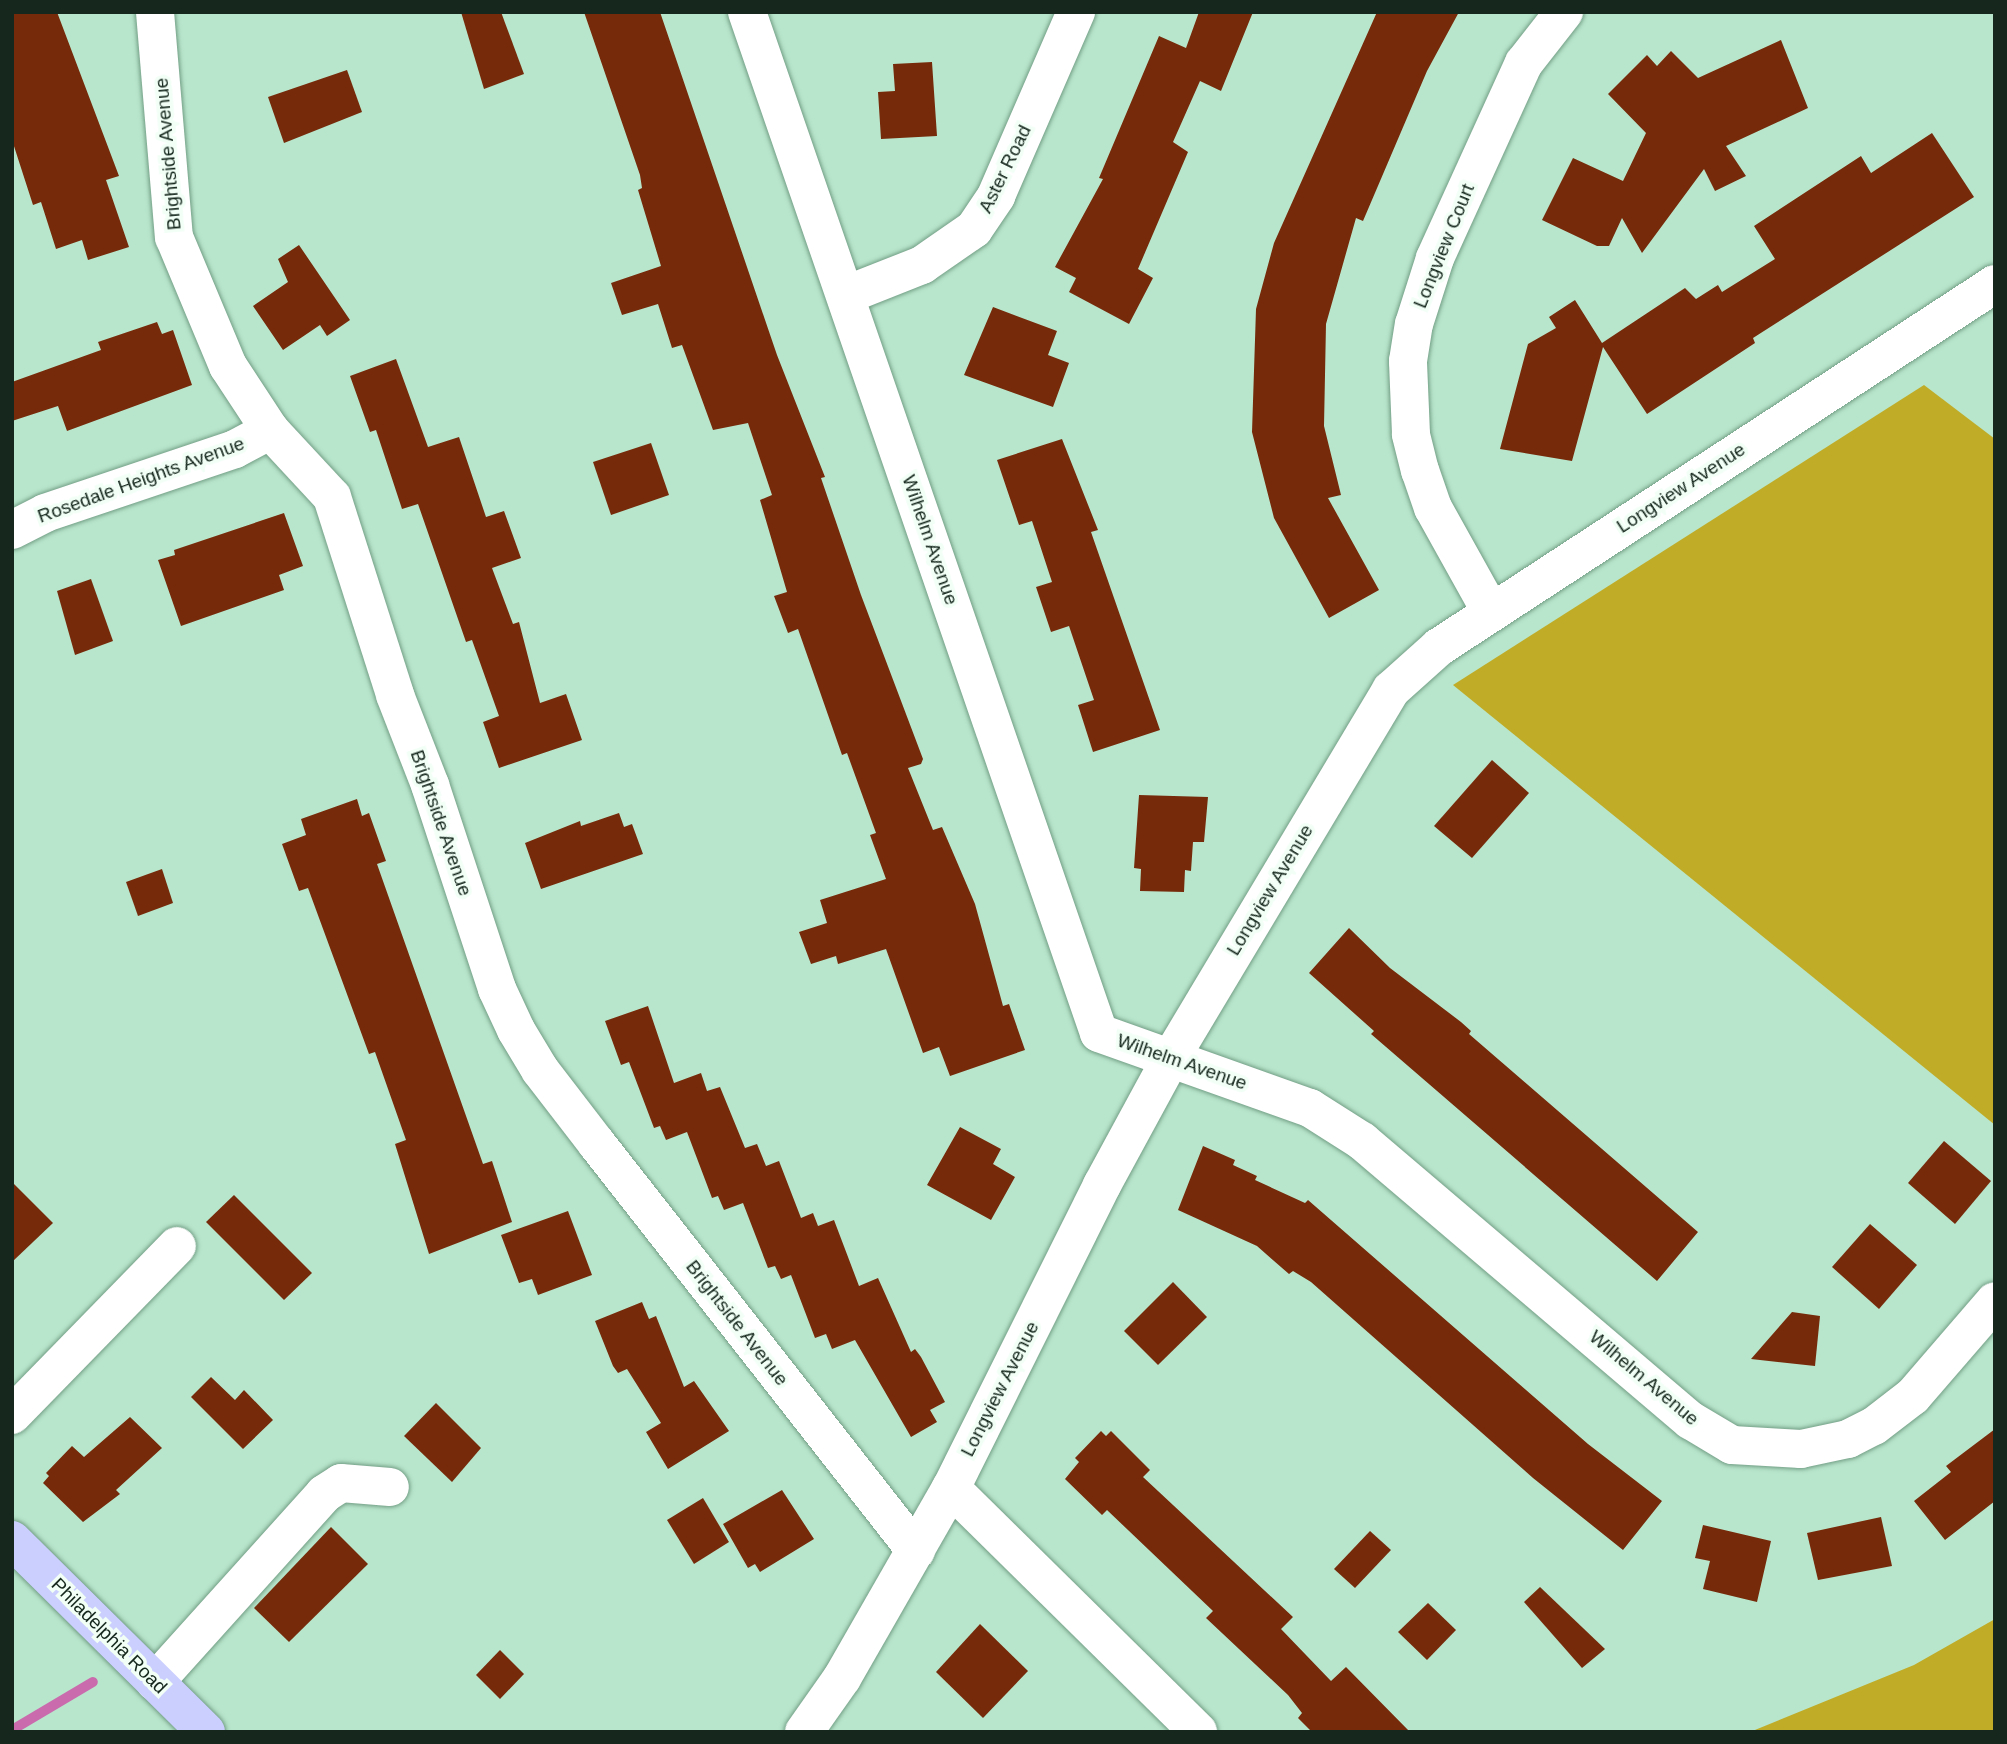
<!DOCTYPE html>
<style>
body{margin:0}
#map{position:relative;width:2007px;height:1744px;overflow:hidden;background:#b8e6cc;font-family:Helvetica,sans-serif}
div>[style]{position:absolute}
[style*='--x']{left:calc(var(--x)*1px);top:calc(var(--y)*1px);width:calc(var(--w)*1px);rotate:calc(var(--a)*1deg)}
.forest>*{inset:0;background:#c0ac27}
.stream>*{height:10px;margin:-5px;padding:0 5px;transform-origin:5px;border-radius:5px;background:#c96bad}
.building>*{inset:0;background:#762a0a}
.roads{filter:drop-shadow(0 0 2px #729e85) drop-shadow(0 0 2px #729e85)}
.minor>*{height:38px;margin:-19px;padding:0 19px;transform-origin:19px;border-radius:19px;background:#fff}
.major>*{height:38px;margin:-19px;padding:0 19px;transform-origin:19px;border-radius:19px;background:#cbcffe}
span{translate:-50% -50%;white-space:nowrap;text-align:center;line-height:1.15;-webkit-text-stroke:7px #f1fff6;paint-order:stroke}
.street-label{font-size:19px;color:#16281e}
.frame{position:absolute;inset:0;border:14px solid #16281e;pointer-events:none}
</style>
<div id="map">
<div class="forest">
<div style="clip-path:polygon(1924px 385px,1995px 439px,1995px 1125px,1453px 685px)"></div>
<div style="clip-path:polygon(1995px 1619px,1995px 1732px,1750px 1732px,1914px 1665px)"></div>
</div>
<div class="stream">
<div style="--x:12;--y:1730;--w:94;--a:-30.7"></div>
</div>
<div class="building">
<div style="clip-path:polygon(12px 12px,57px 12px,119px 176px,106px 180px,129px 247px,88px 260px,82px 240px,56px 249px,41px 202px,33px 205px,12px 140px)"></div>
<div style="clip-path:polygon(461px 12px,501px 12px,524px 74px,484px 89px)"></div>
<div style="clip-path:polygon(584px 12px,660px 12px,777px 355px,825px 477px,821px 478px,861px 595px,923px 759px,921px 764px,908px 768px,933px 830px,942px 827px,975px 904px,1003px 1006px,1009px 1004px,1025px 1050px,950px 1076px,939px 1047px,923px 1053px,886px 949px,838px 964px,836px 956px,811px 964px,799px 932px,827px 923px,820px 900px,886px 879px,870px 835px,876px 833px,847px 753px,842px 755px,798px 629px,788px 633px,774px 596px,787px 592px,760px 500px,772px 495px,748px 423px,713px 430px,682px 345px,672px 348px,658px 304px,622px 315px,611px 283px,661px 266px,638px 190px,642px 188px,640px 175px)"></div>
<div style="clip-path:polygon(1199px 12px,1253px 12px,1221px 91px,1200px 81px,1173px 142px,1188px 152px,1138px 269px,1153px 278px,1129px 324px,1069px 292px,1076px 278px,1055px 267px,1103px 179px,1099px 178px,1159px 36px,1186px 48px)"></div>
<div style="clip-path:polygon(1377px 12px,1459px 12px,1427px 71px,1363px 221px,1356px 218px,1326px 324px,1324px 426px,1341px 495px,1328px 498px,1379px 590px,1329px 618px,1274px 518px,1252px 432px,1256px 309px,1274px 243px)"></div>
<div style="clip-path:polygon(1781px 40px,1808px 108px,1726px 146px,1746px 176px,1715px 191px,1704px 169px,1642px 253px,1622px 218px,1609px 246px,1597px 246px,1542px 220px,1573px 158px,1623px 181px,1646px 133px,1608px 94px,1647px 55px,1657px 66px,1671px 51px,1698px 78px)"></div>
<div style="clip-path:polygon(932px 62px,937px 136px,881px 139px,878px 92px,895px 91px,893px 64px)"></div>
<div style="clip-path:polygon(347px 70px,362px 112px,284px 143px,268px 97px)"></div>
<div style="clip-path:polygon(1932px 133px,1974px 197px,1753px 338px,1755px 343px,1647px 414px,1603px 347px,1572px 461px,1500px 449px,1528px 344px,1556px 328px,1549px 317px,1575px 300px,1602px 343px,1685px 288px,1696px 299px,1718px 285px,1722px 292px,1775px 259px,1754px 226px,1861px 156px,1871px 173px)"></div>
<div style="clip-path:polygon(299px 245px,350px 320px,327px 336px,320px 325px,283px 350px,253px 306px,288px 282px,278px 259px)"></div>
<div style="clip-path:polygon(993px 307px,1057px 331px,1048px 355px,1069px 363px,1053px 407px,964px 375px)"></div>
<div style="clip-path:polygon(157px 322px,162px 334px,173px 330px,192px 385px,67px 431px,58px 406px,12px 421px,12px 382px,101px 350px,98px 342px)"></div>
<div style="clip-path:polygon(396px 359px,428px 447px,459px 437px,486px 517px,504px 511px,521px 558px,492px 568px,513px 624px,519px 622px,540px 703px,566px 694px,582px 740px,499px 768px,483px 722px,499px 716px,472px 640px,466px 642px,418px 504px,402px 509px,376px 430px,370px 432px,350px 376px)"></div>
<div style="clip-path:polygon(1062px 439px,1098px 530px,1091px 532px,1160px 730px,1093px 752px,1078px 705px,1094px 700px,1069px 626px,1051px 632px,1036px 587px,1052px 582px,1032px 521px,1019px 525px,997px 460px)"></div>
<div style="clip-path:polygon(651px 443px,669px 495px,611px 515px,593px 462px)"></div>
<div style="clip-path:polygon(284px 513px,303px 566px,279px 575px,284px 590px,181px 626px,158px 560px,175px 555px,174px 550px)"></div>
<div style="clip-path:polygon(91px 579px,113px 641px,75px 655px,57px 591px)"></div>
<div style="clip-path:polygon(1492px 760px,1529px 793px,1472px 858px,1434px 826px)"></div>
<div style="clip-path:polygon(1139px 795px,1208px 797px,1204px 842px,1193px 842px,1191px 871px,1185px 870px,1184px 892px,1140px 891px,1141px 869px,1134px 868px)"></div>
<div style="clip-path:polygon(357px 799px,362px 816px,369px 813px,386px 861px,377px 864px,483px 1164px,492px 1161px,512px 1222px,429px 1254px,395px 1144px,406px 1140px,375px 1052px,369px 1054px,308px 888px,299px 891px,282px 844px,306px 835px,301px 819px)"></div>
<div style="clip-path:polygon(619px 813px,624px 827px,632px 824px,643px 854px,541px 889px,525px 843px,580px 821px,581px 826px)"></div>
<div style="clip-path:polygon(162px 869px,173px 903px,138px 916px,126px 882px)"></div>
<div style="clip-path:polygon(1349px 928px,1390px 968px,1461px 1022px,1471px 1031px,1469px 1034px,1698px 1232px,1657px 1281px,1371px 1034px,1374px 1031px,1309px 973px)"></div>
<div style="clip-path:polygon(648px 1006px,674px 1083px,701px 1073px,707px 1091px,720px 1087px,745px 1148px,757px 1144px,766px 1166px,779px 1161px,801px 1218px,813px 1213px,818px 1226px,834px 1220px,859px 1286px,878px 1278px,911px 1352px,915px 1349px,921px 1357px,945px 1402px,930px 1410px,937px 1422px,911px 1437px,855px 1340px,832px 1349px,826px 1334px,815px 1338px,791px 1275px,781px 1279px,775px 1266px,768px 1268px,743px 1203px,724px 1210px,718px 1196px,712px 1198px,687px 1132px,666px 1140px,660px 1126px,654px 1128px,629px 1062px,621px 1065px,605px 1021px)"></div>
<div style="clip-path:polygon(960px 1127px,1001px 1149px,993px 1164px,1015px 1177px,991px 1220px,927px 1185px)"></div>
<div style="clip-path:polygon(1944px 1141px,1991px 1181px,1955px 1224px,1908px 1183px)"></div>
<div style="clip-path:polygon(1203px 1146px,1235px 1160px,1233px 1165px,1257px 1176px,1255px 1180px,1305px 1203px,1308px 1200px,1588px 1444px,1662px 1501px,1623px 1550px,1533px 1478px,1311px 1282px,1293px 1271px,1289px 1274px,1257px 1246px,1178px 1210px)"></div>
<div style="clip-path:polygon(12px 1182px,53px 1223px,12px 1262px)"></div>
<div style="clip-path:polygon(234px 1195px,312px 1273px,284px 1300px,206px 1222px)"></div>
<div style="clip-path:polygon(568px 1211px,592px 1275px,538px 1295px,532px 1279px,519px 1283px,501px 1235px)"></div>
<div style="clip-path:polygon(1870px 1224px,1917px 1265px,1879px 1309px,1832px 1267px)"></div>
<div style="clip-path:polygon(1173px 1282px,1207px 1317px,1158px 1365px,1124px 1331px)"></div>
<div style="clip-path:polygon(642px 1302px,649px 1319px,656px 1316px,684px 1387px,694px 1381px,729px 1431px,668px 1469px,646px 1432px,661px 1423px,627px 1369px,618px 1373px,613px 1366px,595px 1321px)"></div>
<div style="clip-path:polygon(1792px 1312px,1820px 1316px,1815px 1366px,1751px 1359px)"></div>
<div style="clip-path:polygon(211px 1377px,235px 1400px,244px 1390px,273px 1420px,243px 1449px,191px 1397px)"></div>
<div style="clip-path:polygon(436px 1403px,481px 1448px,452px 1482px,404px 1436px)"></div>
<div style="clip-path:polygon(130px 1417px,162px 1448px,116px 1490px,120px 1494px,83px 1522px,43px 1483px,49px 1476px,46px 1473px,72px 1446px,84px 1457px)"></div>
<div style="clip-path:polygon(1995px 1429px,1995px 1501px,1945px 1540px,1914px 1501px,1951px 1472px,1946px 1466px)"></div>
<div style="clip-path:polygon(1101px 1431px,1106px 1436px,1111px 1431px,1150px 1470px,1143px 1477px,1293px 1617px,1281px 1629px,1331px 1681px,1346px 1667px,1410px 1732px,1312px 1732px,1298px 1718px,1302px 1713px,1288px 1695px,1206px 1618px,1213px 1611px,1107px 1510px,1102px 1515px,1065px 1479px,1079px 1462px,1075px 1458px)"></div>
<div style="clip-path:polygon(782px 1490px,814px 1539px,760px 1572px,755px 1564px,748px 1568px,723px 1524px)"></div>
<div style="clip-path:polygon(703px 1498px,729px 1542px,694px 1564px,667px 1520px)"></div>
<div style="clip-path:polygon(1881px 1517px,1892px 1566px,1818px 1580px,1807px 1533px)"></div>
<div style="clip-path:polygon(1703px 1525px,1771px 1541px,1757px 1602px,1703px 1589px,1710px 1561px,1695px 1558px)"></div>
<div style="clip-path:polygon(331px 1527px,368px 1564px,289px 1642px,254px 1608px)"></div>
<div style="clip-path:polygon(1370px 1531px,1391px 1550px,1355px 1588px,1334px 1569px)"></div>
<div style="clip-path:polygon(1540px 1587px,1605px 1649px,1582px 1668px,1524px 1602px)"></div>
<div style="clip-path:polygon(1428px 1603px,1456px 1630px,1427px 1660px,1398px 1632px)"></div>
<div style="clip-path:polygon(980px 1624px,1028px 1671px,983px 1718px,936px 1672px)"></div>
<div style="clip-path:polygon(500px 1650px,524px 1674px,500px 1699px,476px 1675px)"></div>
</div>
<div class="roads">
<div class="minor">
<div style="--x:155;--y:12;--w:226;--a:85.2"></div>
<div style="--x:174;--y:237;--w:140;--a:67.3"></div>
<div style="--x:228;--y:366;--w:77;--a:56.7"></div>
<div style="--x:270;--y:430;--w:91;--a:47.2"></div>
<div style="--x:332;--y:497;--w:208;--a:72.3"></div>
<div style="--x:395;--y:695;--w:97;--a:68.7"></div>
<div style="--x:430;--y:785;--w:215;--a:71.8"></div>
<div style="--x:497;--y:989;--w:45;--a:65.1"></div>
<div style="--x:516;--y:1030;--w:47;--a:59"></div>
<div style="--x:540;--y:1070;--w:93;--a:52.4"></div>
<div style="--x:597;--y:1144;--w:517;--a:51.91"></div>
<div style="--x:747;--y:12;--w:1080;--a:70.98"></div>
<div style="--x:1099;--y:1033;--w:224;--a:19.6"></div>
<div style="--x:1310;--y:1108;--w:62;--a:32.4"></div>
<div style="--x:1362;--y:1141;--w:431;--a:40.4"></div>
<div style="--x:1690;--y:1420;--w:49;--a:30.8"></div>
<div style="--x:1732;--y:1445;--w:69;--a:3.3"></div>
<div style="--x:1801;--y:1449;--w:48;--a:-12"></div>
<div style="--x:1848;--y:1439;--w:29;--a:-27"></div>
<div style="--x:1874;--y:1426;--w:49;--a:-37.6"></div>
<div style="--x:1913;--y:1396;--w:125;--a:-49.2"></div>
<div style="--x:846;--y:295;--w:82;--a:-21.5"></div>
<div style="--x:922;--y:265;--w:63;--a:-34.7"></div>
<div style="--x:974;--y:229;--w:40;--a:-56"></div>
<div style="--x:996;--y:196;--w:201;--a:-66.5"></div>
<div style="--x:12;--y:530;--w:37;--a:-27"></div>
<div style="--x:45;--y:513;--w:200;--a:-18.6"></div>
<div style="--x:235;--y:449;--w:40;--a:-28"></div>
<div style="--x:1491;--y:612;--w:119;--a:-119.1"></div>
<div style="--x:1433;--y:508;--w:39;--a:-109"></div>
<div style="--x:1420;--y:471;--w:38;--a:-104"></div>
<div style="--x:1411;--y:434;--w:73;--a:-92.4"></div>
<div style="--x:1408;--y:361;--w:37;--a:-81"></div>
<div style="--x:1414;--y:324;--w:69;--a:-72.3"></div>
<div style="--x:1435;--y:258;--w:214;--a:-65.5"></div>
<div style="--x:1524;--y:63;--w:65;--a:-51.9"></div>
<div style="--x:12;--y:1415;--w:236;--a:-45.7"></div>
<div style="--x:951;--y:1488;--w:347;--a:44.6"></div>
<div style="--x:155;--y:1682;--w:253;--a:-48"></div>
<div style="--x:324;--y:1494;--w:20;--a:-33"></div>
<div style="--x:341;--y:1483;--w:49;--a:4.7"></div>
<div style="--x:804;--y:1732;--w:66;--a:-54.9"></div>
<div style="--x:842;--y:1678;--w:219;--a:-60.2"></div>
<div style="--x:951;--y:1488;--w:339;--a:-63.5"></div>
<div style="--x:1102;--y:1185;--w:147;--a:-61.5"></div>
<div style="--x:1172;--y:1056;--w:427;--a:-59.1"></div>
<div style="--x:1391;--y:690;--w:64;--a:-41.9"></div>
<div style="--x:1439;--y:647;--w:664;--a:-33.14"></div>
</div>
<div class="major">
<div style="--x:12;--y:1540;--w:273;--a:44.7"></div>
</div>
</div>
<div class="street-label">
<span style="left:168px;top:154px;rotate:-95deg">Brightside Avenue</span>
<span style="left:1005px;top:169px;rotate:-64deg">Aster Road</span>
<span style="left:1444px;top:246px;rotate:-68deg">Longview Court</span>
<span style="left:141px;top:480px;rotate:-20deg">Rosedale Heights Avenue</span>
<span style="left:1681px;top:488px;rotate:-33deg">Longview Avenue</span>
<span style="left:930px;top:540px;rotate:71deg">Wilhelm Avenue</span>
<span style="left:441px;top:823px;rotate:71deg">Brightside Avenue</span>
<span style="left:1270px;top:890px;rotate:-59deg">Longview Avenue</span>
<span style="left:1182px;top:1062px;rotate:19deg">Wilhelm Avenue</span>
<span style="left:737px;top:1323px;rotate:52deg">Brightside Avenue</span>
<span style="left:1644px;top:1378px;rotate:40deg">Wilhelm Avenue</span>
<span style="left:1000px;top:1389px;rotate:-63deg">Longview Avenue</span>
<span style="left:109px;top:1636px;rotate:45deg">Philadelphia Road</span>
</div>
<div class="frame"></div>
</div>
